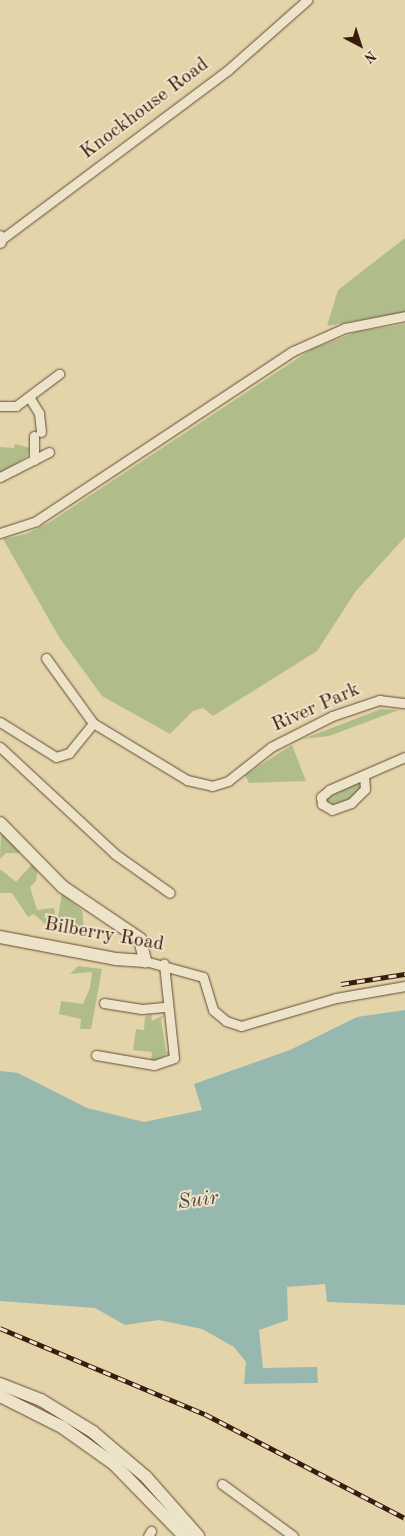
<!DOCTYPE html>
<style>
body{margin:0}
#map{position:relative;width:405px;height:1536px;overflow:hidden;background:#e3d4aa;font-family:"Old Standard TT",serif}
div>[style]{position:absolute}
[style*='--x']{left:calc(var(--x)*1px);top:calc(var(--y)*1px);width:calc(var(--w)*1px);rotate:calc(var(--a)*1deg)}
.green>*{inset:0;background:#b0bd8b}
.water>*{inset:0;background:#96b8ae}
.roads{filter:drop-shadow(0 0 1px #654935) drop-shadow(0 0 1px #654935)}
.street>*{height:9px;margin:-4.5px;padding:0 4.5px;transform-origin:4.5px;border-radius:4.5px;background:#ede3c8}
.secondary>*{height:12px;margin:-6px;padding:0 6px;transform-origin:6px;border-radius:6px;background:#ede3c8}
.rail>*{height:4.5px;margin-top:-2.25px;transform-origin:0;background:repeating-linear-gradient(90deg,#ede3c8 0 8px,#3b1b0e 0 16px);box-sizing:border-box;border-block:1px solid #3b1b0e}
span{translate:-50% -50%;white-space:nowrap;text-align:center;line-height:1.15;-webkit-text-stroke:4px #ede3c8;paint-order:stroke}
.street-label{font-size:20px;color:#3b1b0e}
.water-label{font-size:21px;color:#564a3e;font-style:italic}
.north{position:absolute;left:335px;top:20px;width:50px;height:50px;-webkit-text-stroke:4px #ede3c8;paint-order:stroke;rotate:140deg;font-size:14px;font-weight:700;line-height:20px;text-align:center;color:#3b1b0e}
.north::after{content:'';display:block;margin:auto;width:18px;height:22px;background:#3b1b0e;clip-path:polygon(50% 0,100% 100%,50% 72%,0 100%)}
</style>
<div id="map">
<div class="green">
<div style="clip-path:polygon(405px 238px,405px 312px,327px 326px,338px 290px)"></div>
<div style="clip-path:polygon(405px 324px,405px 537px,356px 591px,317px 651px,213px 716px,203px 708px,193px 711px,170px 734px,102px 696px,59px 637px,3px 539px,26px 534px,50px 522px,312px 349px,356px 332px)"></div>
<div style="clip-path:polygon(15px 444px,30px 448px,28px 456px,0 473px,0 447px,14px 448px)"></div>
<div style="clip-path:polygon(381px 709px,399px 710px,329px 736px,303px 739px)"></div>
<div style="clip-path:polygon(292px 745px,306px 781px,249px 783px,245px 775px)"></div>
<div style="clip-path:polygon(358px 781px,362px 787px,350px 799px,335px 805px,324px 800px)"></div>
<div style="clip-path:polygon(1px 832px,21px 853px,6px 853px,0 859px)"></div>
<div style="clip-path:polygon(33px 863px,38px 868px,36px 881px,30px 887px,37px 910px,54px 908px,57px 923px,62px 894px,82px 910px,85px 935px,75px 932px,76px 923px,60px 921px,52px 930px,34px 914px,28px 917px,12px 893px,0 893px,0 869px,16px 882px)"></div>
<div style="clip-path:polygon(78px 966px,102px 969px,91px 1029px,80px 1029px,81px 1019px,59px 1014px,61px 1001px,83px 1004px,90px 988px,92px 972px,70px 974px)"></div>
<div style="clip-path:polygon(151px 1014px,152px 1021px,164px 1015px,161px 1020px,166px 1052px,171px 1051px,158px 1060px,151px 1060px,152px 1052px,133px 1050px,136px 1029px,144px 1030px,145px 1017px)"></div>
</div>
<div class="water">
<div style="clip-path:polygon(405px 1010px,405px 1305px,327px 1302px,325px 1284px,287px 1287px,288px 1320px,259px 1330px,263px 1368px,317px 1367px,318px 1383px,244px 1384px,246px 1362px,234px 1347px,202px 1329px,159px 1320px,125px 1325px,95px 1308px,0 1301px,0 1071px,18px 1073px,87px 1108px,144px 1122px,202px 1110px,194px 1084px,290px 1050px,357px 1017px)"></div>
</div>
<div class="roads">
<div class="street">
<div style="--x:2;--y:239;--w:282;--a:-36.8"></div>
<div style="--x:228;--y:70;--w:106;--a:-41.5"></div>
<div style="--x:29;--y:397;--w:19;--a:58"></div>
<div style="--x:39;--y:413;--w:19;--a:84"></div>
<div style="--x:0;--y:406;--w:16;--a:0"></div>
<div style="--x:16;--y:406;--w:54;--a:-36.7"></div>
<div style="--x:34;--y:436;--w:24;--a:90"></div>
<div style="--x:0;--y:477;--w:55;--a:-27"></div>
<div style="--x:0;--y:533;--w:38;--a:-18"></div>
<div style="--x:36;--y:521;--w:308;--a:-33.5"></div>
<div style="--x:293;--y:351;--w:57;--a:-23.9"></div>
<div style="--x:345;--y:328;--w:61;--a:-11.3"></div>
<div style="--x:46;--y:658;--w:80;--a:54.1"></div>
<div style="--x:0;--y:722;--w:66;--a:32"></div>
<div style="--x:56;--y:757;--w:14;--a:-17"></div>
<div style="--x:69;--y:753;--w:38;--a:-51"></div>
<div style="--x:93;--y:723;--w:110;--a:31.2"></div>
<div style="--x:187;--y:780;--w:26;--a:13"></div>
<div style="--x:212;--y:786;--w:17;--a:-17"></div>
<div style="--x:228;--y:781;--w:55;--a:-38.3"></div>
<div style="--x:271;--y:747;--w:68;--a:-26.9"></div>
<div style="--x:332;--y:716;--w:50;--a:-18.8"></div>
<div style="--x:379;--y:700;--w:26;--a:7"></div>
<div style="--x:0;--y:747;--w:157;--a:42.9"></div>
<div style="--x:115;--y:854;--w:67;--a:35.3"></div>
<div style="--x:364;--y:775;--w:14;--a:86"></div>
<div style="--x:365;--y:789;--w:20;--a:135"></div>
<div style="--x:351;--y:803;--w:20;--a:160"></div>
<div style="--x:332;--y:810;--w:12;--a:-149"></div>
<div style="--x:322;--y:804;--w:7;--a:-98"></div>
<div style="--x:321;--y:797;--w:11;--a:-41"></div>
<div style="--x:329;--y:790;--w:83;--a:-23.5"></div>
<div style="--x:145;--y:961;--w:60;--a:15.4"></div>
<div style="--x:203;--y:977;--w:34;--a:73"></div>
<div style="--x:213;--y:1010;--w:17;--a:40"></div>
<div style="--x:226;--y:1021;--w:16;--a:18"></div>
<div style="--x:241;--y:1026;--w:99;--a:-16.4"></div>
<div style="--x:336;--y:998;--w:70;--a:-9.9"></div>
<div style="--x:104;--y:1003;--w:38;--a:9"></div>
<div style="--x:142;--y:1009;--w:25;--a:-5"></div>
<div style="--x:96;--y:1055;--w:59;--a:9.8"></div>
<div style="--x:154;--y:1065;--w:21;--a:-19"></div>
<div style="--x:174;--y:1058;--w:95;--a:-96.1"></div>
<div style="--x:222;--y:1484;--w:88;--a:36.2"></div>
<div style="--x:148;--y:1536;--w:6;--a:-59"></div>
</div>
<div class="secondary">
<div style="--x:0;--y:237;--w:5;--a:90"></div>
<div style="--x:0;--y:823;--w:90;--a:45.5"></div>
<div style="--x:63;--y:887;--w:93;--a:34"></div>
<div style="--x:140;--y:939;--w:23;--a:77"></div>
<div style="--x:145;--y:961;--w:29;--a:-176"></div>
<div style="--x:116;--y:959;--w:118;--a:-169.3"></div>
<div style="--x:0;--y:1384;--w:44;--a:21.3"></div>
<div style="--x:41;--y:1400;--w:61;--a:31.6"></div>
<div style="--x:93;--y:1432;--w:70;--a:40.3"></div>
<div style="--x:146;--y:1477;--w:79;--a:48.6"></div>
<div style="--x:0;--y:1396;--w:69;--a:26.6"></div>
<div style="--x:62;--y:1427;--w:64;--a:35.4"></div>
<div style="--x:114;--y:1464;--w:100;--a:45.8"></div>
</div>
</div>
<div class="rail">
<div style="--x:341;--y:984;--w:65;--a:-8.9"></div>
<div style="--x:0;--y:1328;--w:222;--a:22.8"></div>
<div style="--x:205;--y:1414;--w:225;--a:27.5"></div>
</div>
<div class="street-label">
<span style="left:145px;top:109px;rotate:-37deg">Knockhouse Road</span>
<span style="left:316px;top:708px;rotate:-24deg">River Park</span>
<span style="left:104px;top:935px;rotate:10deg">Bilberry Road</span>
</div>
<div class="water-label">
<span style="left:198px;top:1201px;rotate:-7deg">Suir</span>
</div>
<div class="north">N</div>
</div>
